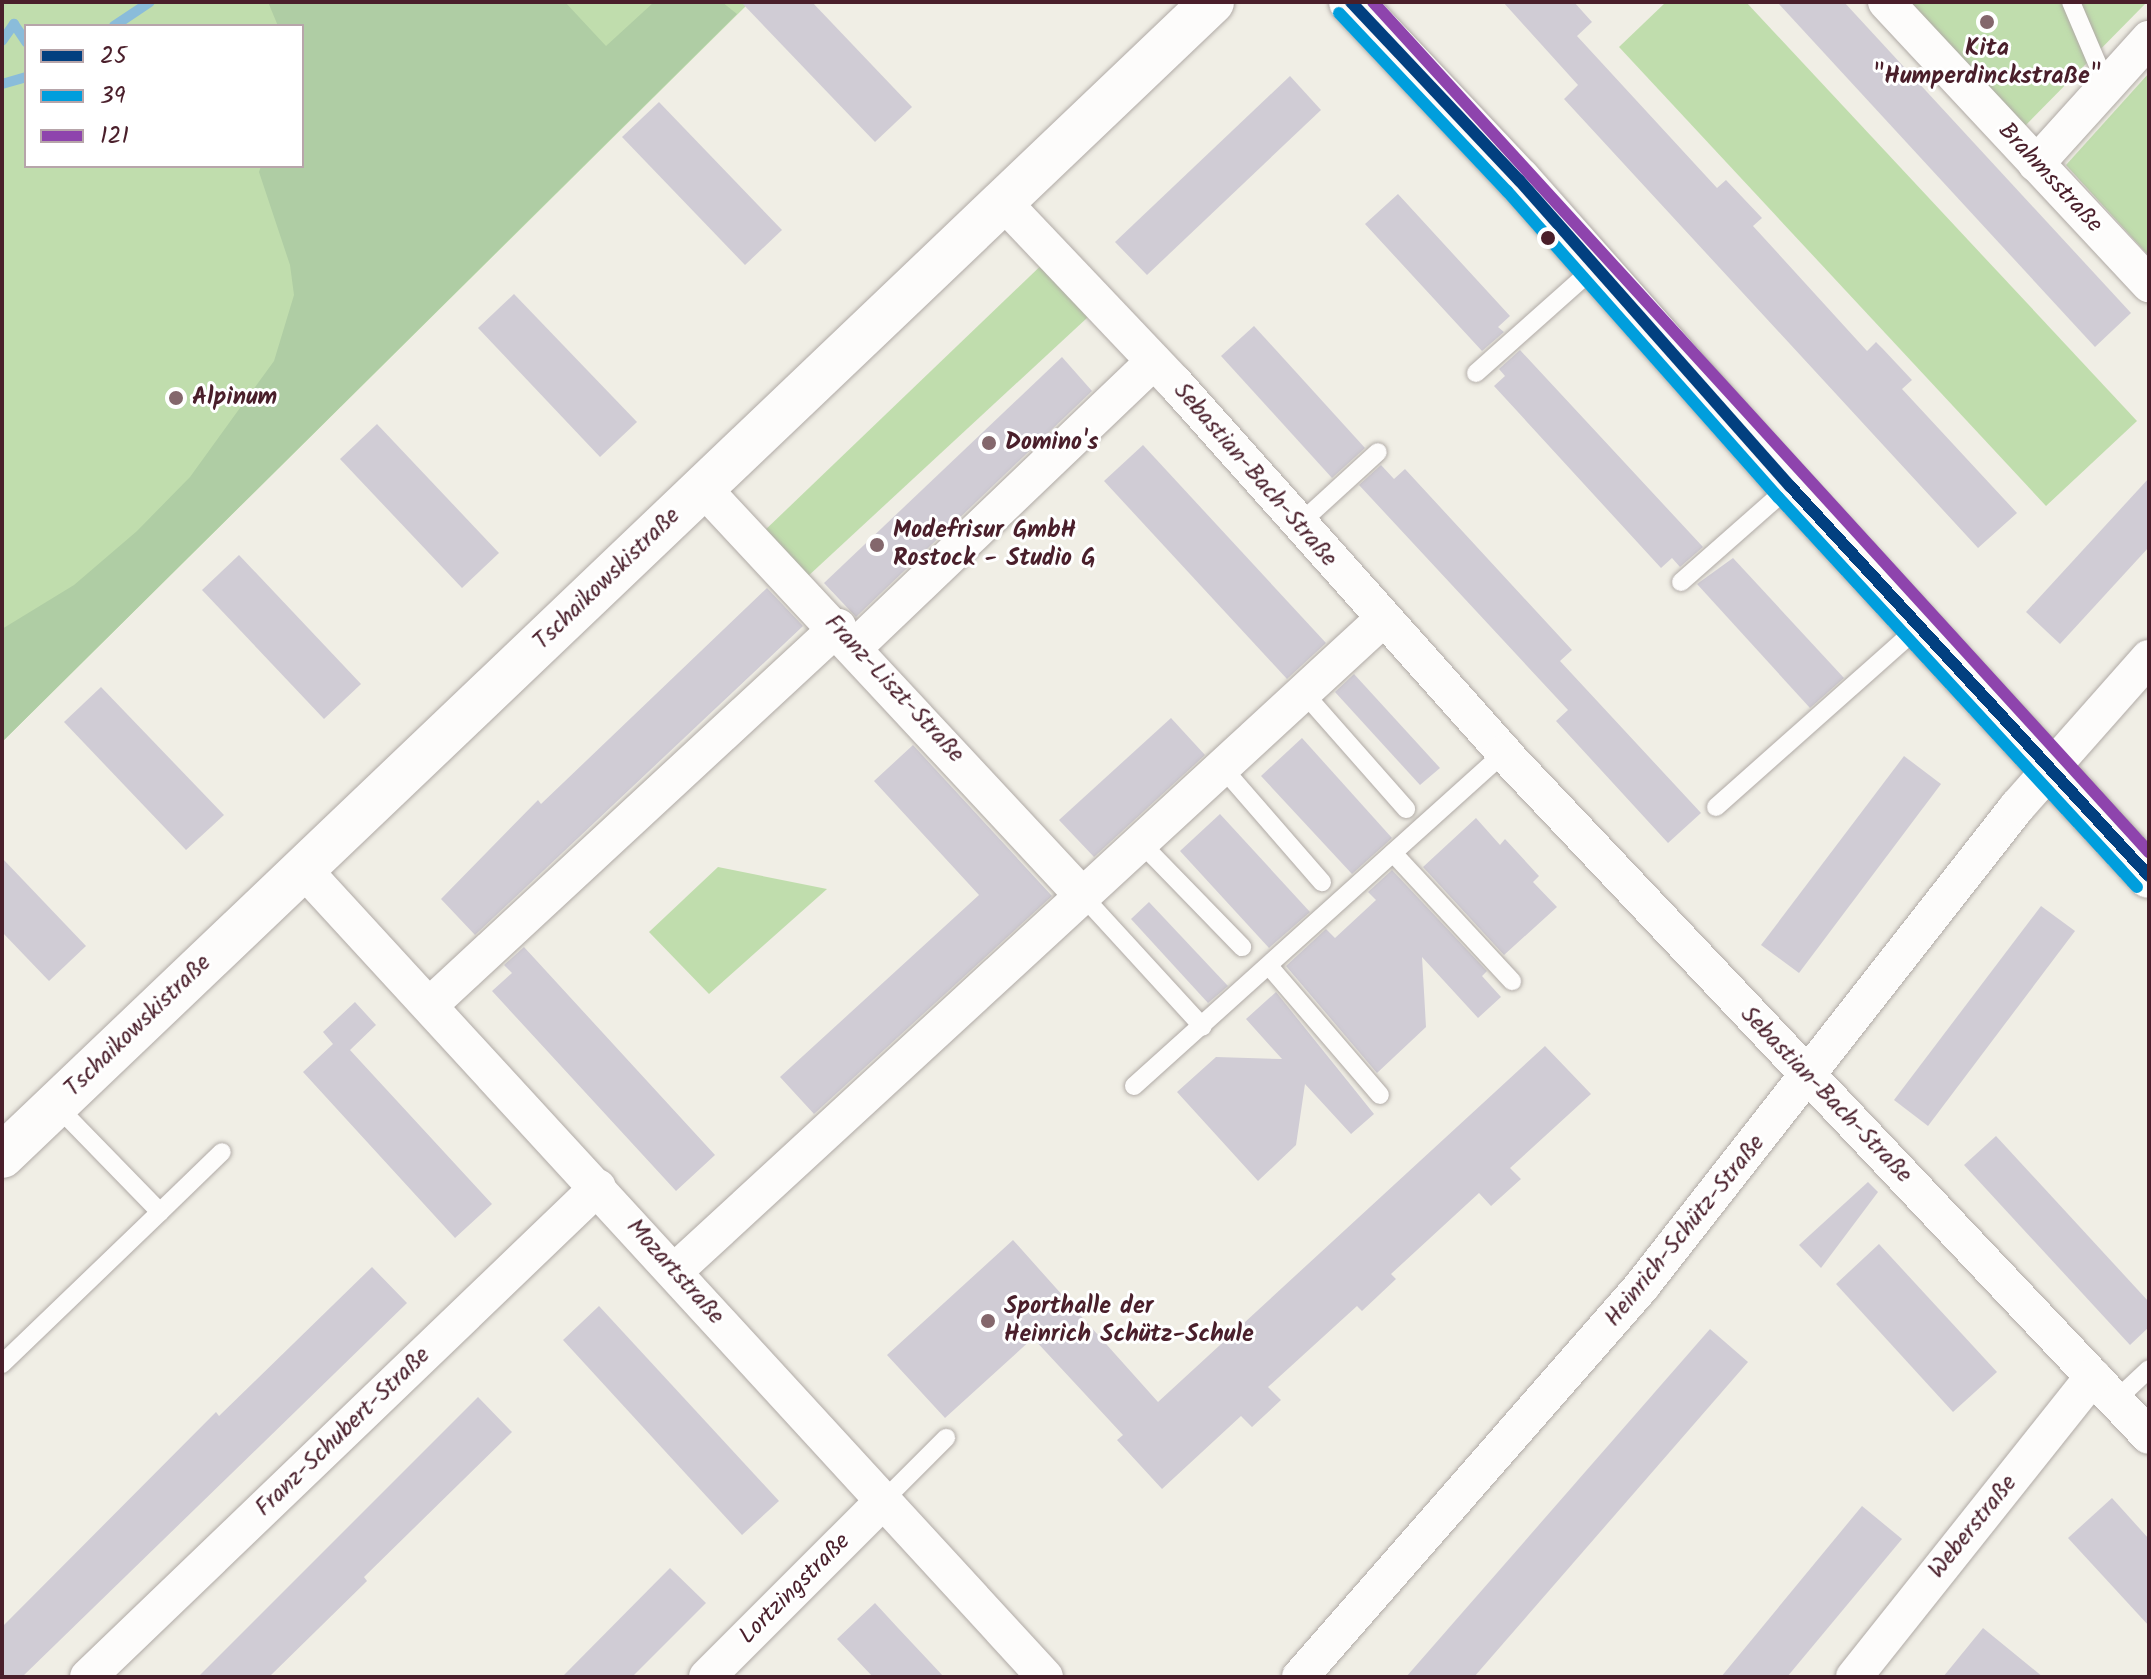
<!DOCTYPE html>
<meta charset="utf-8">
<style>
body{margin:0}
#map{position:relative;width:2151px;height:1679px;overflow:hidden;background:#f0eee5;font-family:Kalam,sans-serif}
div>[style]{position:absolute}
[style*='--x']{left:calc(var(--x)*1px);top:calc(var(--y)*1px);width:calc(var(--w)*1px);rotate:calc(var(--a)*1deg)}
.green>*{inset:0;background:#c0ddad}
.forest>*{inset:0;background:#afcda4}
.stream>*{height:10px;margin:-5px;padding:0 5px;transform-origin:5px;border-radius:5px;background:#8abcda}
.building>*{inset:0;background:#d0ccd5}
.roads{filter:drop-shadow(0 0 2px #b0aaa6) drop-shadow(0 0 2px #b0aaa6)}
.lane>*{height:18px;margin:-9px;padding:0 9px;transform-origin:9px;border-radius:9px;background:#fdfcfb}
.street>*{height:36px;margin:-18px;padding:0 18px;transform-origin:18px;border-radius:18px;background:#fdfcfb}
.secondary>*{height:44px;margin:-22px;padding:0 22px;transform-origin:22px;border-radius:22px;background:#fdfcfb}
.bus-1>*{height:12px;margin:-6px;padding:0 6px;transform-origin:6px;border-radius:6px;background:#024080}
.bus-2>*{height:12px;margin:-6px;padding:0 6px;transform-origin:6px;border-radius:6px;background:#009edd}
.bus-3>*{height:12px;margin:-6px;padding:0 6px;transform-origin:6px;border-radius:6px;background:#8e44ad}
.dots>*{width:22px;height:22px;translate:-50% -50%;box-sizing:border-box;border:4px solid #fff;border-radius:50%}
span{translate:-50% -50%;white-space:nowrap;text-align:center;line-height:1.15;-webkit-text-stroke:6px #fff;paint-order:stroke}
.poi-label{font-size:24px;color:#4a1f2b;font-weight:700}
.left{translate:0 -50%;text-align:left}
.street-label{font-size:24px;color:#4a1f2b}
.frame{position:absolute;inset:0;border:4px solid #4a1f2b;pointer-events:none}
.legend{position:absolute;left:24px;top:24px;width:280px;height:144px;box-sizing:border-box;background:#fff;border:2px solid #b7a5aa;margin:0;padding:10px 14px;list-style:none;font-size:24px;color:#4a1f2b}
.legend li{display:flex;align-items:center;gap:16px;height:40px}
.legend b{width:40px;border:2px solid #b7a5aa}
</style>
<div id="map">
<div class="green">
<div style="clip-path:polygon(evenodd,2px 2px,750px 2px,2px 742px,2px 2px,26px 26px,302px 26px,302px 166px,26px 166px,26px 26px)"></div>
<div style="clip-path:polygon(1666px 2px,1746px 2px,2137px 421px,2046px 506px,1619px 47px)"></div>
<div style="clip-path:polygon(1905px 2px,2147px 2px,2024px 127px)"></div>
<div style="clip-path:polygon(2149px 73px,2149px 256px,2066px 165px)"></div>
<div style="clip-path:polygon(1053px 254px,1101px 305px,806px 578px,762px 533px)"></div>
<div style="clip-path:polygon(718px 867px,827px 889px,709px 994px,649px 932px)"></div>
</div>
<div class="forest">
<div style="clip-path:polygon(268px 2px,565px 2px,606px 46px,654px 2px,722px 2px,737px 14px,2px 742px,2px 629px,74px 585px,137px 531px,190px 477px,274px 361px,294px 295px,290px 265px,259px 172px,261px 166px,302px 166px,302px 26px,278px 26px)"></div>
</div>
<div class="stream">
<div style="--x:114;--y:26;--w:43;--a:-33.7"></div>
<div style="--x:2;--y:41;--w:21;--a:-55"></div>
<div style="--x:14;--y:24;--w:22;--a:56"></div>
<div style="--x:2;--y:84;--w:25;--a:-16"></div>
</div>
<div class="building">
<div style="clip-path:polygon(741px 2px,812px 2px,912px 107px,875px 142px)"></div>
<div style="clip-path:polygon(1503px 2px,1574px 2px,1592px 22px,1577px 36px,1717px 188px,1726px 180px,1762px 218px,1753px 226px,1867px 351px,1876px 342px,1882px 348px,1912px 380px,1902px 389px,2017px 513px,1978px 548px,1564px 99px,1578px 85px)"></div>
<div style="clip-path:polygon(1777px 2px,1844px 2px,2131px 313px,2095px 347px)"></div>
<div style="clip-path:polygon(1290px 76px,1321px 110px,1147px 275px,1115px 242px)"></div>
<div style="clip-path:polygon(659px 102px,782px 230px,745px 265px,622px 137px)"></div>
<div style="clip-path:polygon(1398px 194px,1510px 316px,1498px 327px,1504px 332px,1482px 351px,1365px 224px)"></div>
<div style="clip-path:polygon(514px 294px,637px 422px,600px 457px,478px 328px)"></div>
<div style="clip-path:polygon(1254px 326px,1365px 448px,1332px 478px,1221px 356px)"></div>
<div style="clip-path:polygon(1520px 350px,1703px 547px,1680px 567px,1672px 558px,1661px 568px,1494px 386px,1505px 376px,1499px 369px)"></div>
<div style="clip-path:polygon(1062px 357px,1092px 391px,856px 617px,824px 583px)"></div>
<div style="clip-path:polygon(377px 424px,499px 553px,462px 588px,340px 459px)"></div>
<div style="clip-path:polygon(1143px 445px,1326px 643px,1287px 679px,1104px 481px)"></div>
<div style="clip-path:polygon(1381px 465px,1394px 479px,1405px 469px,1572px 650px,1560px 661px,1701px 813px,1668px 843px,1556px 721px,1568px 710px,1359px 485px)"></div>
<div style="clip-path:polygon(2149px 478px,2149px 547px,2060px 644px,2026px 612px)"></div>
<div style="clip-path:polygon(239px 555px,361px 684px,324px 719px,202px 590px)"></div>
<div style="clip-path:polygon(1733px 558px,1844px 678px,1810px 708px,1697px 584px)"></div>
<div style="clip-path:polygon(767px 588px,803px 626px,475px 935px,441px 899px,538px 800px,541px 804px)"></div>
<div style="clip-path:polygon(1354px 674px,1440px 768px,1420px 785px,1335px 692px)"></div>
<div style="clip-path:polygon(101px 687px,224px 815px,186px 850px,64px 722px)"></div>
<div style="clip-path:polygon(1171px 718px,1205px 755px,1094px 857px,1059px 820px)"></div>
<div style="clip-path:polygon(1302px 738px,1392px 838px,1352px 874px,1261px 776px)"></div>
<div style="clip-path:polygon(913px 745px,1052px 896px,814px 1114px,780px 1077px,979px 895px,874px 781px)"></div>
<div style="clip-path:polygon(1904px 756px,1941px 784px,1799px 973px,1761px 945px)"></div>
<div style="clip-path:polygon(1220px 814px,1310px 912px,1269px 948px,1180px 851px)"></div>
<div style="clip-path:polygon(1476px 818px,1500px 845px,1505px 839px,1539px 876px,1533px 882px,1557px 907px,1504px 955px,1423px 867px)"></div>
<div style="clip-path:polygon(2px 858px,86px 946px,49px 981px,2px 932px)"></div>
<div style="clip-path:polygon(1392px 870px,1487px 971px,1482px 976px,1501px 997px,1478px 1018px,1422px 957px,1426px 1027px,1377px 1073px,1286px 966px,1326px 929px,1335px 938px,1376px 900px,1368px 892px)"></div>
<div style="clip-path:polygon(1149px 902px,1228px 986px,1208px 1003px,1131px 919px)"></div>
<div style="clip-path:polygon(2041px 906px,2075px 931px,1928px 1126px,1894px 1100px)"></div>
<div style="clip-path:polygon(524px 947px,715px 1155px,676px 1191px,492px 991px,512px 973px,504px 965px)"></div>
<div style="clip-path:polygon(1276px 992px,1374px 1114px,1351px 1134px,1305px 1084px,1296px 1145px,1258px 1181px,1177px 1092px,1216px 1057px,1282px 1059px,1246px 1019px)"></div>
<div style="clip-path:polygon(355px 1002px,376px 1025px,350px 1050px,492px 1204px,455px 1238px,303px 1072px,333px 1044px,323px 1032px)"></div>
<div style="clip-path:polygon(1545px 1046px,1591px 1094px,1510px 1168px,1521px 1179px,1491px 1206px,1479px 1193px,1391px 1274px,1396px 1279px,1362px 1311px,1357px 1306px,1268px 1387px,1281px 1400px,1252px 1427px,1241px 1416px,1162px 1489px,1117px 1440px,1123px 1435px,1033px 1338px,945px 1418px,887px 1355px,1013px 1240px,1158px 1402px)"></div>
<div style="clip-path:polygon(1996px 1136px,2149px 1302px,2149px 1327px,2130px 1345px,1964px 1165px)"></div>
<div style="clip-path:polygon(1868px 1182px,1878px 1192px,1821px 1268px,1799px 1245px)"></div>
<div style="clip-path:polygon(1879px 1244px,1997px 1372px,1953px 1412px,1836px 1284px)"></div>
<div style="clip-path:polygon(372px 1267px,407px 1303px,22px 1677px,2px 1677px,2px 1627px,216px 1412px,219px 1416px)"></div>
<div style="clip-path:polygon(599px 1306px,779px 1501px,742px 1535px,563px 1340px)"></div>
<div style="clip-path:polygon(1710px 1329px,1748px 1362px,1474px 1677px,1406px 1677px)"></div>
<div style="clip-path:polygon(478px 1397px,512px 1432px,364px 1577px,367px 1581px,269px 1677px,198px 1677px)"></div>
<div style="clip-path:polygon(2112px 1498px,2149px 1539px,2149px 1626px,2068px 1538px)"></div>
<div style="clip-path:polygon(1862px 1506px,1902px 1539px,1787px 1677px,1721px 1677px)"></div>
<div style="clip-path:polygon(670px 1568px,706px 1603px,632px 1677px,562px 1677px)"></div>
<div style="clip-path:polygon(875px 1603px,898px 1628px,944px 1677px,873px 1677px,837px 1639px)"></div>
<div style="clip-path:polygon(1983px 1628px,2043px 1677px,1943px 1677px)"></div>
</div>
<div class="roads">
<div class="lane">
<div style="--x:2071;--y:2;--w:89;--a:66.9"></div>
<div style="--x:1476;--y:373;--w:161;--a:-41.7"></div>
<div style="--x:1298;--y:525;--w:108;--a:-42.4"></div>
<div style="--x:1681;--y:582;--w:145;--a:-41.4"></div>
<div style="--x:1303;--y:692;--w:156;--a:48.6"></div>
<div style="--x:1221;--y:766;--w:154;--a:49"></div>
<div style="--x:1716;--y:807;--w:273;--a:-41.6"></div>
<div style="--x:1139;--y:841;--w:148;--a:45.8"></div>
<div style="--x:1393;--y:853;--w:175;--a:47.1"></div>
<div style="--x:1081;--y:894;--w:180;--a:47.5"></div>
<div style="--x:1269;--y:966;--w:170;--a:49.3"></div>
<div style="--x:1134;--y:1086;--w:498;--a:-42"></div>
<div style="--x:160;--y:1212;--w:86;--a:-44.1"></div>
<div style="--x:2;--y:1364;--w:219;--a:-43.9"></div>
<div style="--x:160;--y:1212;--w:149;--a:-134.2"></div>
<div style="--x:2116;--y:1400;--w:45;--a:-43.2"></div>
<div style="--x:884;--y:1500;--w:88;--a:-45"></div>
</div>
<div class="street">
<div style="--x:1886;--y:2;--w:386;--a:47"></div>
<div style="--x:2036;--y:164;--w:169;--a:-47.9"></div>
<div style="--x:1002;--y:201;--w:250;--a:46.5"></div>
<div style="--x:1174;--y:382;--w:497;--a:48.3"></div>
<div style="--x:1504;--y:753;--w:939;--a:46.64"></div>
<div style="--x:702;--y:487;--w:556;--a:47.04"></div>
<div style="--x:856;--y:646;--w:412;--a:-43.7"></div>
<div style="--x:303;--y:869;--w:1097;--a:47.44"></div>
<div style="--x:431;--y:1004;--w:555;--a:-42.81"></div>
<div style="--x:675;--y:1271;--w:961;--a:-42.64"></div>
<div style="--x:88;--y:1677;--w:707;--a:-43.85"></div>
<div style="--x:707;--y:1677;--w:250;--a:-45"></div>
<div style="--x:1300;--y:1677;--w:518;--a:-48.83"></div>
<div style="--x:1641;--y:1287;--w:610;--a:-51.93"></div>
<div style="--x:2017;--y:807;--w:199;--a:-48.5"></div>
<div style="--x:1854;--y:1677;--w:384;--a:-51.5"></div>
</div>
<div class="secondary">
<div style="--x:1351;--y:2;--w:245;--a:46.7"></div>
<div style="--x:1519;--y:180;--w:409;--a:48.5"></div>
<div style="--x:1790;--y:486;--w:530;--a:47.37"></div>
<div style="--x:2;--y:1156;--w:1672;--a:-43.64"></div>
</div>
</div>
<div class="bus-1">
<div style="--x:1351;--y:2;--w:245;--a:46.7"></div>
<div style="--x:1519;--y:180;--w:409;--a:48.5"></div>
<div style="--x:1790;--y:486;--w:530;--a:47.37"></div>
</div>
<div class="bus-2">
<div style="--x:1339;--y:13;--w:245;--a:46.7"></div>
<div style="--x:1507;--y:191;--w:409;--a:48.5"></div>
<div style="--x:1778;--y:497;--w:530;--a:47.37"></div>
</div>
<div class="bus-3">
<div style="--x:1373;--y:2;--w:1151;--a:47.61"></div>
</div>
<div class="dots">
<div style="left:1987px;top:22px;background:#84676c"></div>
<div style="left:1548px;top:238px;background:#4a1f2b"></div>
<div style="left:176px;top:398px;background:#84676c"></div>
<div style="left:989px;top:443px;background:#84676c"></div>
<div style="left:877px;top:545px;background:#84676c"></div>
<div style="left:988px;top:1321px;background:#84676c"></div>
</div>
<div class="poi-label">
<span style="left:1987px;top:63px">Kita<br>"Humperdinckstraße"</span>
<span class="left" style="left:192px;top:398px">Alpinum</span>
<span class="left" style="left:1005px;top:443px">Domino's</span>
<span class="left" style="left:893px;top:545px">Modefrisur GmbH<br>Rostock - Studio G</span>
<span class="left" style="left:1004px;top:1321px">Sporthalle der<br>Heinrich Schütz-Schule</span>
</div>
<div class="street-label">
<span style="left:2050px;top:178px;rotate:47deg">Brahmsstraße</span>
<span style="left:1255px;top:475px;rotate:49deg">Sebastian-Bach-Straße</span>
<span style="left:607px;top:579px;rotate:-44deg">Tschaikowskistraße</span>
<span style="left:894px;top:689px;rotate:47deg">Franz-Liszt-Straße</span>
<span style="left:138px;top:1026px;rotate:-44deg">Tschaikowskistraße</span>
<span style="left:1826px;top:1095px;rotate:46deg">Sebastian-Bach-Straße</span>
<span style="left:1685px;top:1231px;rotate:-51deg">Heinrich-Schütz-Straße</span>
<span style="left:675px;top:1272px;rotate:48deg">Mozartstraße</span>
<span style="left:343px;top:1432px;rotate:-44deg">Franz-Schubert-Straße</span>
<span style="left:1973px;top:1527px;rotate:-51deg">Weberstraße</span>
<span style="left:795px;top:1589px;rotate:-45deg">Lortzingstraße</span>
</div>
<div class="frame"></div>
<ul class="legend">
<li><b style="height:10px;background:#024080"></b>25</li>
<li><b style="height:10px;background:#009edd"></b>39</li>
<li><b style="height:10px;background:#8e44ad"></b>121</li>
</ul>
</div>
